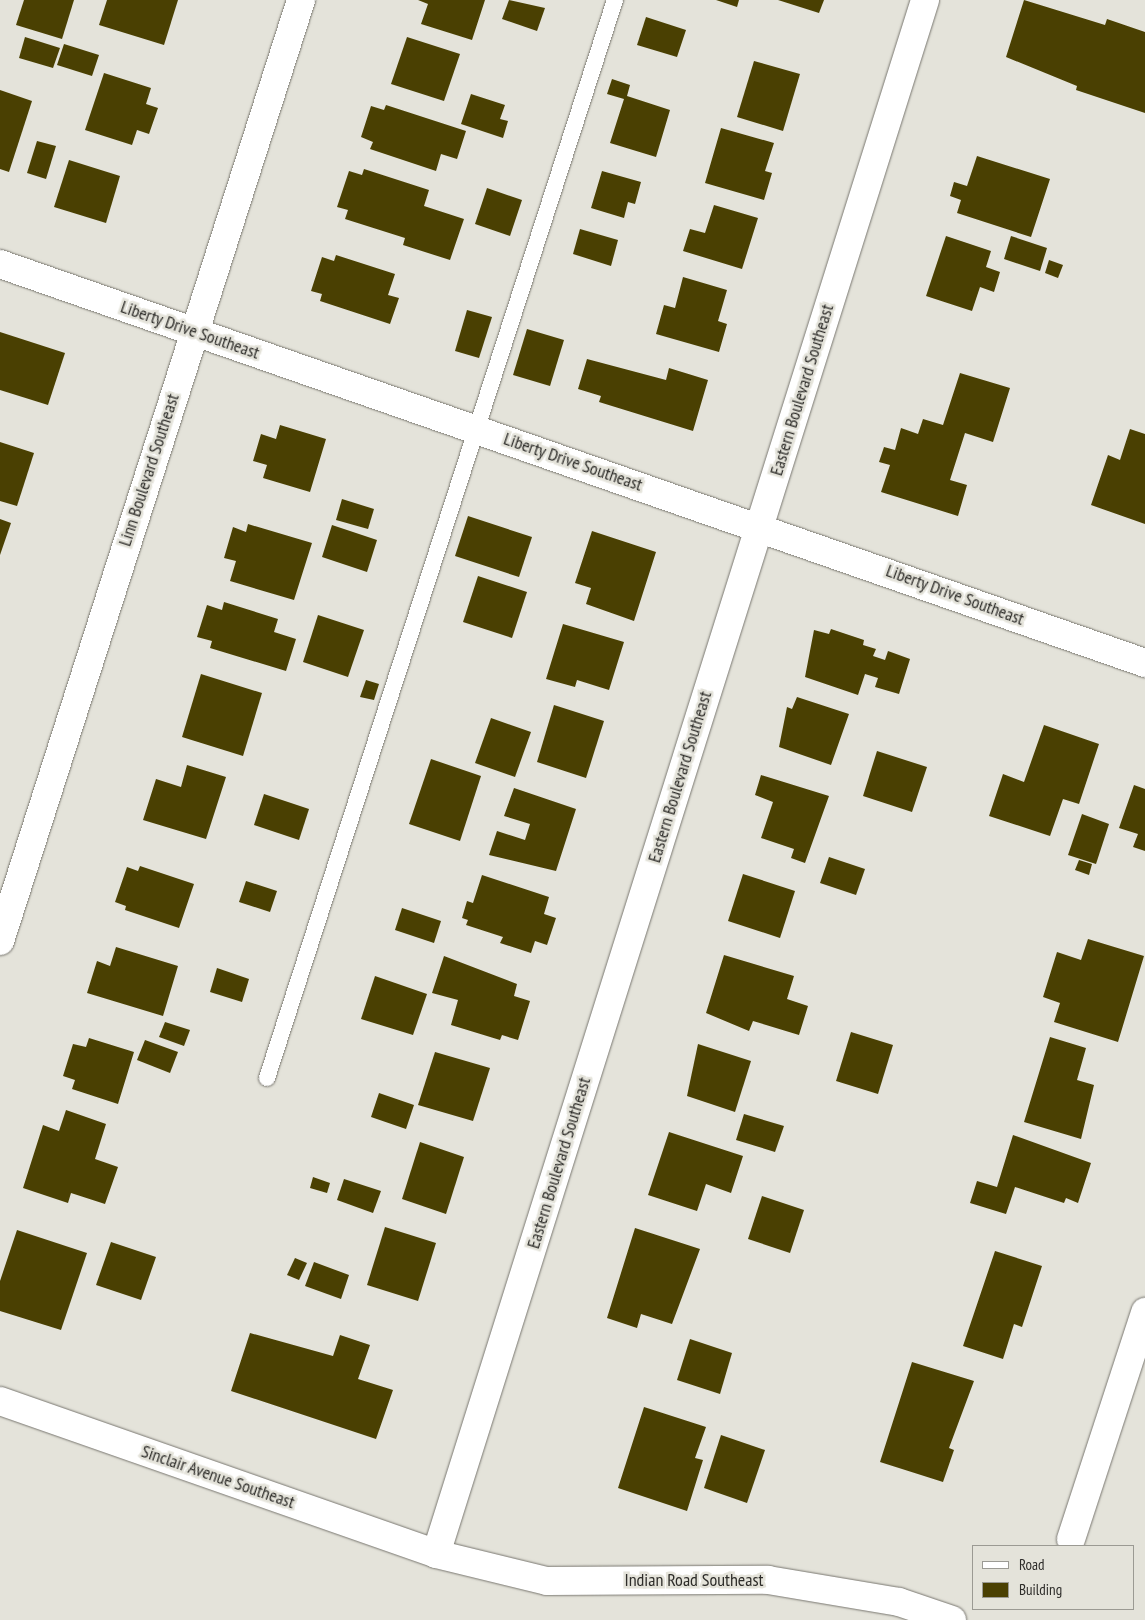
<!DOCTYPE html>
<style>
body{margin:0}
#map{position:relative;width:1145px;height:1620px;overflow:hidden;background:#e4e3da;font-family:"PT Sans Narrow",sans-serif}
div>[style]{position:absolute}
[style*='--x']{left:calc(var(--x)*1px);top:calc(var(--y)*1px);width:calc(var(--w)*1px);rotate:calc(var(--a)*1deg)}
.building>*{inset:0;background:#4a4002}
.roads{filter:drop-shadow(0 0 1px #797770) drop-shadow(0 0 1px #797770)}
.service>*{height:16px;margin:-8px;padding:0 8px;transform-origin:8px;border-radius:8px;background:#fff}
.minor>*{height:28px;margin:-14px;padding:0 14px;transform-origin:14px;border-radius:14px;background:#fff}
span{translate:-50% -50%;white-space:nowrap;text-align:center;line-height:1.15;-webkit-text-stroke:5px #e4e3da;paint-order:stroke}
.street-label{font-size:18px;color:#2d2c29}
.legend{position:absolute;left:972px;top:1545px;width:162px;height:65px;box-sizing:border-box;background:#e4e3da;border:1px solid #9b9a93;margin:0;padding:6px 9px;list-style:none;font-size:15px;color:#2d2c29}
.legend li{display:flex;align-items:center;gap:10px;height:25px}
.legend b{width:25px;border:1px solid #9b9a93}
</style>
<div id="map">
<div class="building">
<div style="clip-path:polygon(24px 0,74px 0,62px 39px,16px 25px)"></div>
<div style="clip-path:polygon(107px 0,178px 0,164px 45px,99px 25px)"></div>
<div style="clip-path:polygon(418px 0,485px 0,472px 40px,421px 24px,428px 4px)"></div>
<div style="clip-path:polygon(509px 0,545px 8px,537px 31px,502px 19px)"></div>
<div style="clip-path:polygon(716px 0,739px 0,737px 7px)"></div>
<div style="clip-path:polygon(778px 0,824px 0,819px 13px)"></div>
<div style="clip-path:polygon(1024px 0,1105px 25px,1107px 19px,1145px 32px,1145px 113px,1076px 90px,1077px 86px,1006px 57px)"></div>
<div style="clip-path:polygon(646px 17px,686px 30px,677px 57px,637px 45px)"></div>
<div style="clip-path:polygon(25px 37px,60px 48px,53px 68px,19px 58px)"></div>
<div style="clip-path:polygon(407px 37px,460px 54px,444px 101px,391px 84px)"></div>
<div style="clip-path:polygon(64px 44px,99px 55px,92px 76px,57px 65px)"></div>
<div style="clip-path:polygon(754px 61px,800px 74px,783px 131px,737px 117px)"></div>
<div style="clip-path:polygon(104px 73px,151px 88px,146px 104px,158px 108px,149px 134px,137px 130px,132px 145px,85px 130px)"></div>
<div style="clip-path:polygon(612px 79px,630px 85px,627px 96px,670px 110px,656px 157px,610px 143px,624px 99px,607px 94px)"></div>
<div style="clip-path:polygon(0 90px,32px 101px,9px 172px,0 169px)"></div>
<div style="clip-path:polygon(471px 94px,505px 105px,500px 119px,508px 121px,503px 138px,461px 124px)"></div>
<div style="clip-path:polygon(386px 105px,466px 131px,457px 159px,441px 154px,436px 171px,370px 149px,373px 142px,361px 137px,371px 106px,384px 110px)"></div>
<div style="clip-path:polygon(721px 128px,774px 143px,765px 171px,772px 173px,764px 200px,705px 183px)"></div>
<div style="clip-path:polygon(37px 141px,56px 146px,46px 179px,27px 173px)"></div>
<div style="clip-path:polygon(977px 156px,1050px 179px,1031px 237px,957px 213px,961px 200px,950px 196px,954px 182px,967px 186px)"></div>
<div style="clip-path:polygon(69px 160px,120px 176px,106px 223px,54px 207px)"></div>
<div style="clip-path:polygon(364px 169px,429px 190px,424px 206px,464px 219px,450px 260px,403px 245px,405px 238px,345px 219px,348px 210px,337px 207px,349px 171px,362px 175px)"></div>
<div style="clip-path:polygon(602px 171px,641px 182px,635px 204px,628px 202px,624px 218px,591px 208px)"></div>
<div style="clip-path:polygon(487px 188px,522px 200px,510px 236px,475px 224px)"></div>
<div style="clip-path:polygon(714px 205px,758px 218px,742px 269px,683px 251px,690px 229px,705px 233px)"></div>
<div style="clip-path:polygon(580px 229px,618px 240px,611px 266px,573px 254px)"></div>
<div style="clip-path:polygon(946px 236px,991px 251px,986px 267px,1000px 272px,994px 292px,980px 287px,972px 311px,926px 296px)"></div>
<div style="clip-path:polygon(1011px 236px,1047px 248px,1040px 271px,1004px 259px)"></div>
<div style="clip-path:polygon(336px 255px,395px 274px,388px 295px,399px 298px,390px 324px,320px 301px,322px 294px,311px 291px,322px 257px,334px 261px)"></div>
<div style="clip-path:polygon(1049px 260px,1063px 265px,1058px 278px,1045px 273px)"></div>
<div style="clip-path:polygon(683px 277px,727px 290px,718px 321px,727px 324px,719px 352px,656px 334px,664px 305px,675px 308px)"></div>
<div style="clip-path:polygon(467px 310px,492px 317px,479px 358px,455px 351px)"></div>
<div style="clip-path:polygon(527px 329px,564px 340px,550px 386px,513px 375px)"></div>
<div style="clip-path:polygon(0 332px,65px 353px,48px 405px,0 390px)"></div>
<div style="clip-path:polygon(587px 359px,666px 380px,669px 368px,708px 380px,693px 431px,599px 402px,601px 396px,578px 389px)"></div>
<div style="clip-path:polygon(960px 373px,1010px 388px,993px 442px,965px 433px,950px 480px,967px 485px,958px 516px,881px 492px,890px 465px,879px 462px,884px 447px,895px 450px,901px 428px,918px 434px,923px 419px,943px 425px)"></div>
<div style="clip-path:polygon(280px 425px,326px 439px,310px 492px,263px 478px,267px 465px,253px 461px,261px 434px,276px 439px)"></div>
<div style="clip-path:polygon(1130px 429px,1145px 434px,1145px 524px,1091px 505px,1108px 455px,1120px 460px)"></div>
<div style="clip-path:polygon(0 442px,34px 453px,17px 506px,0 501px)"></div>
<div style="clip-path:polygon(342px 499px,374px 509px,368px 529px,336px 520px)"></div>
<div style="clip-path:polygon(468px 516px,532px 537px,519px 577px,455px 556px)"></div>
<div style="clip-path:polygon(0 519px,11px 523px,0 555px)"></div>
<div style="clip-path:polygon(248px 524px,312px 543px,294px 600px,230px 581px,236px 561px,224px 558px,233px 527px,246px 532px)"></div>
<div style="clip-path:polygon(332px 525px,377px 540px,367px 572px,322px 557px)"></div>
<div style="clip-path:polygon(592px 531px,656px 552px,634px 621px,586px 604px,591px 588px,575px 583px)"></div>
<div style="clip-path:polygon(478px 576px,527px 592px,512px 638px,463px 622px)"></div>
<div style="clip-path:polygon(224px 602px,278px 619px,274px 632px,296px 639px,286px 671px,210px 648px,212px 641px,197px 637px,207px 605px,222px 610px)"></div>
<div style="clip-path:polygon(318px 615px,364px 630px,348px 677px,303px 662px)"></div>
<div style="clip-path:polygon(563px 624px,624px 642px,609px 690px,577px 680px,575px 687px,546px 679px)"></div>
<div style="clip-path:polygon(831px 629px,864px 640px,863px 645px,876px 649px,873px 656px,885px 660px,888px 651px,910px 659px,899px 694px,875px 687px,878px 678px,865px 674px,858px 695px,805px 677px,814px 630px,829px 634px)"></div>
<div style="clip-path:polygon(201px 674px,262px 693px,243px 756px,182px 737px)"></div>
<div style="clip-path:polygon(366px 680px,379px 684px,374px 700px,360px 697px)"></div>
<div style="clip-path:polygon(797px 697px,849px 714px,831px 765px,779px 747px,787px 707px,792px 709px)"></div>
<div style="clip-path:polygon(554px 705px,604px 721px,586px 778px,537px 762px)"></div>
<div style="clip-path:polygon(491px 718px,531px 732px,515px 777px,475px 763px)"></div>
<div style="clip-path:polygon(1044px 725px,1099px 744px,1079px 804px,1063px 799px,1050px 836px,989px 816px,1003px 774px,1024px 782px)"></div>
<div style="clip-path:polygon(877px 751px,927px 767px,912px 812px,863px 796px)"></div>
<div style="clip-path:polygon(431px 759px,481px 776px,460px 841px,409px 824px)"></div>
<div style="clip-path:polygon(187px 765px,226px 777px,206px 839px,143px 820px,156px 779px,181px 787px)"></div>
<div style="clip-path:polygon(761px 775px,829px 796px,805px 863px,791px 858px,794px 849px,761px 838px,773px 802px,755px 795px)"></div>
<div style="clip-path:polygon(1134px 785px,1145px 789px,1145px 851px,1133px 847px,1138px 834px,1119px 828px)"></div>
<div style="clip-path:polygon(514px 788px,576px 809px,556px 871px,489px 855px,497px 831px,525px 840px,530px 824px,504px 816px)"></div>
<div style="clip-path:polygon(264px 794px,309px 809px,299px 840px,254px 825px)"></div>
<div style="clip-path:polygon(1082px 814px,1109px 824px,1096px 864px,1068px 855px)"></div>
<div style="clip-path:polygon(829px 857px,865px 869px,856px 895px,820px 883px)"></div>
<div style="clip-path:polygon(1079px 860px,1092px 864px,1089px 875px,1075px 870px)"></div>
<div style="clip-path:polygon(140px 866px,194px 884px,179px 928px,125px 910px,126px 906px,115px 902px,127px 867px,138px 871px)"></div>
<div style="clip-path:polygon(743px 874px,795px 891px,780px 938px,728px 921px)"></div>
<div style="clip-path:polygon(482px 875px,549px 897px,544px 914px,556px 918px,547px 945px,535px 941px,531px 953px,500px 943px,503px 937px,466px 925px,468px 920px,462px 918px,467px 901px,473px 903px)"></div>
<div style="clip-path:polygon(246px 881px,277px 891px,270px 912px,239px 902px)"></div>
<div style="clip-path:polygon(402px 908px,441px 921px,434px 943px,395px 930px)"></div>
<div style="clip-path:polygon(1088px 939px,1144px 956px,1118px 1042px,1054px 1022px,1060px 1003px,1043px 997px,1057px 952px,1081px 960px)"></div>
<div style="clip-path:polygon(116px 947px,178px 966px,163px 1016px,87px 993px,97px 961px,110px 966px)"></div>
<div style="clip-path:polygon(724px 955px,794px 976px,787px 999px,808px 1006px,799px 1035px,753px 1021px,749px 1031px,706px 1013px)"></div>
<div style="clip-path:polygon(444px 956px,517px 984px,514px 996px,530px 1001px,518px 1040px,502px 1035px,500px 1040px,451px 1025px,458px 1000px,432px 993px)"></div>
<div style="clip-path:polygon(217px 968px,249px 979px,242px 1002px,210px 992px)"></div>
<div style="clip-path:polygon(375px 976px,427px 994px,413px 1035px,361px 1019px)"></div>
<div style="clip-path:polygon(165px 1022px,190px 1030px,184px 1046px,159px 1037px)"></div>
<div style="clip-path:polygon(851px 1032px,893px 1045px,878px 1094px,836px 1081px)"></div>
<div style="clip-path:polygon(1050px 1037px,1086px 1048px,1077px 1080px,1094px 1085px,1081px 1139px,1024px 1122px)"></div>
<div style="clip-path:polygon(89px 1038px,134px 1052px,118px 1104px,72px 1089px,75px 1080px,63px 1076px,73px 1044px,86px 1047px)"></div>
<div style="clip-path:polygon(145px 1040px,178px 1052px,170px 1073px,137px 1060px)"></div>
<div style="clip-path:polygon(698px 1044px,751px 1061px,735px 1112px,687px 1096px)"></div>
<div style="clip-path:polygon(435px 1052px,490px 1068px,473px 1121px,418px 1105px)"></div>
<div style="clip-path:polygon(379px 1093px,414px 1105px,406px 1129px,371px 1117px)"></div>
<div style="clip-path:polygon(66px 1110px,106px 1124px,95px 1159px,118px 1167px,105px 1204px,71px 1193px,68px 1203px,23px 1188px,43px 1125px,59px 1131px)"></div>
<div style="clip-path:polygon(744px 1114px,784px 1126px,775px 1152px,736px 1140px)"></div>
<div style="clip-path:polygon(669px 1132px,743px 1156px,731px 1193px,706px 1184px,697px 1211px,648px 1195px)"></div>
<div style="clip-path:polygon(1013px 1135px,1091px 1163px,1078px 1203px,1066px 1198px,1064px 1203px,1015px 1187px,1006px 1214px,970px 1203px,977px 1181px,997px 1187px)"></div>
<div style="clip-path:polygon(420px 1142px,464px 1157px,446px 1214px,402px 1199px)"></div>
<div style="clip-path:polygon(313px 1177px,330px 1183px,327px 1193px,310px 1188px)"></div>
<div style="clip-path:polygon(344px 1179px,381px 1191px,373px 1213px,337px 1200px)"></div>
<div style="clip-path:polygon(762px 1196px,804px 1210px,790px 1253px,748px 1239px)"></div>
<div style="clip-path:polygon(385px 1227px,436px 1243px,418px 1301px,367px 1285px)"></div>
<div style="clip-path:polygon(635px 1228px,700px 1249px,672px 1324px,641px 1314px,637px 1328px,607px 1318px)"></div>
<div style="clip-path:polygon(17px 1230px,87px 1253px,61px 1330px,0 1311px,0 1281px)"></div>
<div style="clip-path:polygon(111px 1242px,156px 1257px,141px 1300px,96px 1285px)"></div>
<div style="clip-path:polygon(995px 1251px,1042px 1266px,1022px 1327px,1014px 1324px,1003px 1359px,963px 1346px)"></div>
<div style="clip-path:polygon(295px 1258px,307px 1263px,299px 1280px,287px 1275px)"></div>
<div style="clip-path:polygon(314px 1262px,349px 1275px,341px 1299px,305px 1286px)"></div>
<div style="clip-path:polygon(250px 1333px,333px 1356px,340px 1335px,370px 1345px,358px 1379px,393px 1390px,376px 1439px,231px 1391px)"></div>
<div style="clip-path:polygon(690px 1339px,732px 1353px,720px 1394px,677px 1380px)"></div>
<div style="clip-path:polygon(912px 1362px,974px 1381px,949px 1448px,954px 1450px,943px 1482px,880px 1462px)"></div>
<div style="clip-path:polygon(644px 1407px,706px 1427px,695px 1458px,703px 1460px,687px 1511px,618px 1488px)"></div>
<div style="clip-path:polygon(721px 1435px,765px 1450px,747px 1503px,704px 1488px)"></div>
</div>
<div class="roads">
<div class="service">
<div style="--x:267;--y:1078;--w:1133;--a:-72.11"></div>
</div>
<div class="minor">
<div style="--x:0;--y:264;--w:1213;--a:19.21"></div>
<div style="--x:0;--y:941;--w:988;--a:-72.26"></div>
<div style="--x:0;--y:1401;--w:462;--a:19.3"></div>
<div style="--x:436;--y:1554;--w:114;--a:13.7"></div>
<div style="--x:547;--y:1581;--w:221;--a:-0.3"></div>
<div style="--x:768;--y:1580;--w:133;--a:9.5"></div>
<div style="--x:899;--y:1602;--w:56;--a:18.8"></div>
<div style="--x:1071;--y:1539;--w:239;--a:-71.9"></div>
<div style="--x:436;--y:1554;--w:1629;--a:-72.53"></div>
</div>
</div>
<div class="street-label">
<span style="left:190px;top:330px;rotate:19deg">Liberty Drive Southeast</span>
<span style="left:802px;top:390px;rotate:-73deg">Eastern Boulevard Southeast</span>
<span style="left:573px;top:462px;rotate:19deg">Liberty Drive Southeast</span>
<span style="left:149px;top:470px;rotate:-72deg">Linn Boulevard Southeast</span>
<span style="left:955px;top:595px;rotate:20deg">Liberty Drive Southeast</span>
<span style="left:680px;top:777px;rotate:-73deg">Eastern Boulevard Southeast</span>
<span style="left:559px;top:1163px;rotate:-73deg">Eastern Boulevard Southeast</span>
<span style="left:218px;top:1477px;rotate:19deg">Sinclair Avenue Southeast</span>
<span style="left:694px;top:1580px">Indian Road Southeast</span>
</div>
<ul class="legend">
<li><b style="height:6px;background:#fff"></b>Road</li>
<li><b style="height:14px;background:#4a4002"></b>Building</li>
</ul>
</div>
